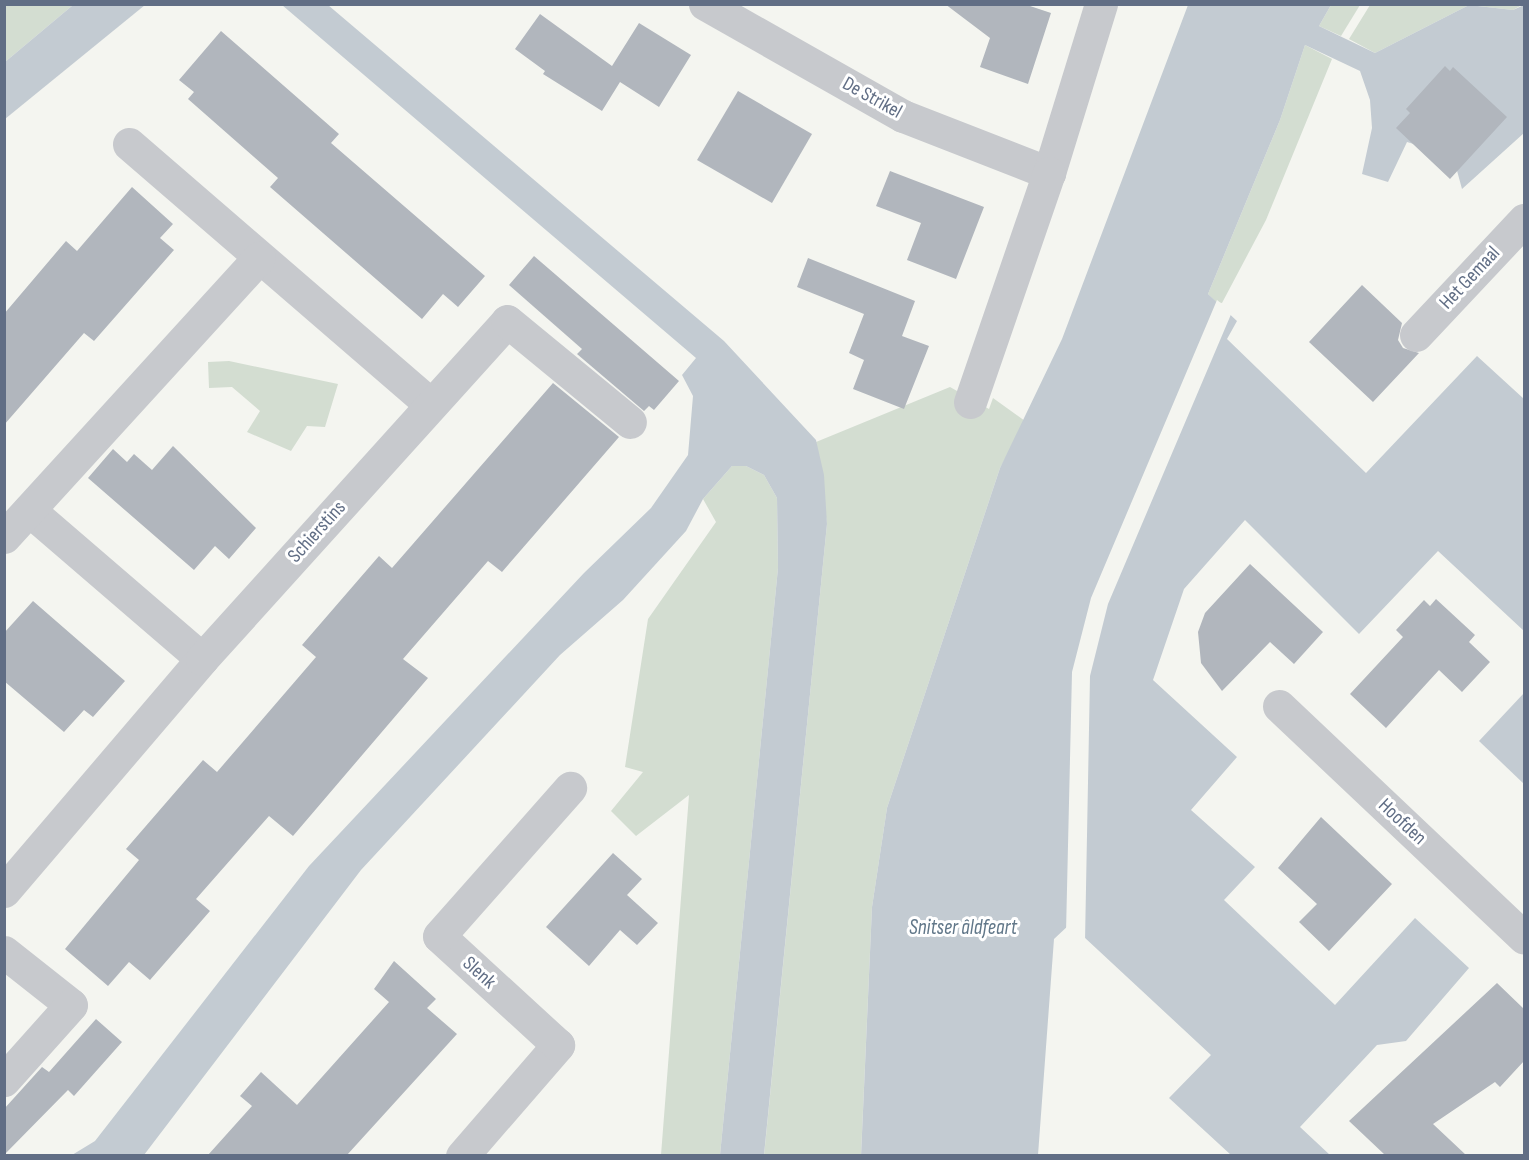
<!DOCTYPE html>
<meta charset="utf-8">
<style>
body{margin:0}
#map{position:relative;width:1529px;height:1160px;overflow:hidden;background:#f4f5f0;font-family:"Sofia Sans Condensed",sans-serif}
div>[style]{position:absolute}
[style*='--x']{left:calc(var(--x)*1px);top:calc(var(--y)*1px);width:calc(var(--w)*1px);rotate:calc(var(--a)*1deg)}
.green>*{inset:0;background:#d3ddd1}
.water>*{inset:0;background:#c3cbd2}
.pier>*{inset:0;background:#f4f5f0}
.building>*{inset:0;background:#b1b6bd}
.minor>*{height:33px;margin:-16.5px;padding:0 16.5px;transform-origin:16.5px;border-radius:16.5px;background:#c7c9cd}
span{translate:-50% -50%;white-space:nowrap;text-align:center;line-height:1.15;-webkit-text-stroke:6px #fff;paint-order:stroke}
.street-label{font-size:20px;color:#616e85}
.water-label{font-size:21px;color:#617789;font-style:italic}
.frame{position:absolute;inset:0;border:6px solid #616e85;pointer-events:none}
</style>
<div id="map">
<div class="green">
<div style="clip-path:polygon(5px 5px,73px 5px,5px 62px)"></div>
<div style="clip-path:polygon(1331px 5px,1360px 5px,1341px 36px,1319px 26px)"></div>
<div style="clip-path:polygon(1370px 5px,1522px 5px,1513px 10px,1469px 5px,1375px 53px,1349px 39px)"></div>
<div style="clip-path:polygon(1305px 45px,1332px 59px,1266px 220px,1222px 303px,1216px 302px,1208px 294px,1280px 120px)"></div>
<div style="clip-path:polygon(229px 361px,338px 384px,325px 427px,307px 426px,291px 451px,247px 432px,260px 411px,232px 387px,209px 388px,208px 362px)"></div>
<div style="clip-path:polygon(950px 387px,989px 409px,993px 398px,1025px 421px,1000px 468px,887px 808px,872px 907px,861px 1155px,764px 1156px,827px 524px,816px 442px)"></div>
<div style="clip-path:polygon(732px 466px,746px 466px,764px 475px,777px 498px,778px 568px,720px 1155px,661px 1155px,689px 795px,636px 836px,611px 811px,643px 772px,625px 767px,648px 619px,716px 522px,703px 499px)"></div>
</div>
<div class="water">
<div style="clip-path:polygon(73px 5px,145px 5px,5px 119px,5px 62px)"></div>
<div style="clip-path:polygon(282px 5px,328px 5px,724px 341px,816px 440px,824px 475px,827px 524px,764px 1155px,720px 1155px,778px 568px,777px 498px,764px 475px,746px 466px,732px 466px,703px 499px,686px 531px,623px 600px,560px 655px,361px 870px,144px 1155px,72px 1155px,95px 1141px,309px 866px,584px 573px,651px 508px,688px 455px,693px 396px,682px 375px,696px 358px)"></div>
<div style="clip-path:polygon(1188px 5px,1331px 5px,1319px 26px,1375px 53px,1469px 5px,1513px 10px,1524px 5px,1524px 133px,1462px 189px,1453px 156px,1407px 142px,1388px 182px,1362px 174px,1372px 128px,1370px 100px,1360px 71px,1305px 45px,1280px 120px,1208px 294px,1237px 321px,1227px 339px,1366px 473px,1477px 356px,1524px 399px,1524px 631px,1438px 551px,1359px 634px,1245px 520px,1184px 589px,1153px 680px,1237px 757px,1191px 810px,1255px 867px,1224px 900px,1335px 1005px,1415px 918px,1469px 968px,1406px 1041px,1377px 1045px,1300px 1127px,1330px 1155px,1231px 1155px,1169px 1098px,1211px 1055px,1070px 924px,1054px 939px,1038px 1155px,861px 1156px,872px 907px,887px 808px,1000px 468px,1062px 339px)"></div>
<div style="clip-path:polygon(1524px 693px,1524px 784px,1479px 741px)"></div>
</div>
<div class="pier">
<div style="clip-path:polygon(1217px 300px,1232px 312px,1108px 604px,1090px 676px,1085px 942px,1070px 928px,1066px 932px,1072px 672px,1091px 598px)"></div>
</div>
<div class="building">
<div style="clip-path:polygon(945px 4px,1024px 4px,1051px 13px,1028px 84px,980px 67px,990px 38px)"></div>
<div style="clip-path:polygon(540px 14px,612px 66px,639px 23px,691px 55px,659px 107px,620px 82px,602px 111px,543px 74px,545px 71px,515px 49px)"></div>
<div style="clip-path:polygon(221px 31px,339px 134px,331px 143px,485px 276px,458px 307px,443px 294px,422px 319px,270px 187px,278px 178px,188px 99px,194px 92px,179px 80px)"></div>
<div style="clip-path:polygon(1445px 66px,1450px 71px,1453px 67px,1507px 117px,1450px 179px,1396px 128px,1410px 113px,1406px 109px)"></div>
<div style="clip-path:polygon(738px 91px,812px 134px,772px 203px,697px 160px)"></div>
<div style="clip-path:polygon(890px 171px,984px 207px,956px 279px,907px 260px,921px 223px,876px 206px)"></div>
<div style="clip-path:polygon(132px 187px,173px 224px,160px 238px,174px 250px,94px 341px,84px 333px,4px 425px,4px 314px,66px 241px,77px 251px)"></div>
<div style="clip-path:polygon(534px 256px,679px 381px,654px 410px,649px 406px,644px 411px,577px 354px,582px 349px,509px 285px)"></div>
<div style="clip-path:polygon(808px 258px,915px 301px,902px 336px,929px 346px,904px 409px,853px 389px,864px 360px,849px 353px,864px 314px,797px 287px)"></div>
<div style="clip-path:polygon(1362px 285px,1402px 323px,1398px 340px,1403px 348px,1419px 353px,1373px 402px,1309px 342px)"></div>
<div style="clip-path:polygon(553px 383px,619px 437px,502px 572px,488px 561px,403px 659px,428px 678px,293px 836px,269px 816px,196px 899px,210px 911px,150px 980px,129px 962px,108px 986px,65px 949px,139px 860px,126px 849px,203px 760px,217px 772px,316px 657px,302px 645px,379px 556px,392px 568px)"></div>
<div style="clip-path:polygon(173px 446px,256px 528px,229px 559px,215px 546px,194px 570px,88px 478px,113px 449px,127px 462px,134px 454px,152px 470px)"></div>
<div style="clip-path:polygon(1250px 564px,1323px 632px,1294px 664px,1270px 642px,1222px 691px,1201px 663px,1198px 632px,1205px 613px)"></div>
<div style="clip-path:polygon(1436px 599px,1475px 635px,1469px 642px,1490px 662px,1462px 692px,1439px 670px,1386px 728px,1350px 694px,1403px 637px,1396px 630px,1424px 600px,1430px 606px)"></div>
<div style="clip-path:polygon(33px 601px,125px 681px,93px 717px,84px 710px,64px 732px,4px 681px,4px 633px)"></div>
<div style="clip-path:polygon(1321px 817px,1392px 884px,1329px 951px,1299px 922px,1317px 904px,1278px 868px)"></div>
<div style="clip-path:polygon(613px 853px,642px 879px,627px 895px,658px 923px,637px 945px,620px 930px,589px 966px,546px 927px)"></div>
<div style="clip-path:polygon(394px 961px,436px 999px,427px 1008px,457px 1034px,347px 1155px,208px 1155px,252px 1106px,240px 1096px,261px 1072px,297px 1105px,389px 1002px,374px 989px)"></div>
<div style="clip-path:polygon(1497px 983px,1524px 1009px,1524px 1061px,1500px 1087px,1495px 1082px,1433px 1124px,1466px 1155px,1385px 1155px,1349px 1121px)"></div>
<div style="clip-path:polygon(96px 1019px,122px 1042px,74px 1096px,68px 1090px,4px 1155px,4px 1109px,42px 1067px,49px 1072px)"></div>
</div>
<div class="minor">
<div style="--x:705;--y:4;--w:227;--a:29.5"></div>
<div style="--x:903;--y:116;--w:157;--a:21.3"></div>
<div style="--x:1049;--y:173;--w:177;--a:-72.9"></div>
<div style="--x:129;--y:144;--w:399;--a:40.8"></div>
<div style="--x:1416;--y:335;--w:158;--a:-46.8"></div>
<div style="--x:970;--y:402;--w:242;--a:-71"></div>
<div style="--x:29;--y:510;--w:228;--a:40.7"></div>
<div style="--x:4;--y:537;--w:378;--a:-47.6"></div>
<div style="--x:1279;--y:706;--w:337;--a:43.4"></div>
<div style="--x:4;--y:891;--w:305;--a:-49.5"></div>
<div style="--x:202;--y:659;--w:455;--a:-47.9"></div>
<div style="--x:507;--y:321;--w:159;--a:39.4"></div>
<div style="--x:4;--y:952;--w:85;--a:38.3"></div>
<div style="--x:71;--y:1005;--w:101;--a:131.8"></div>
<div style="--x:462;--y:1156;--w:147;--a:-49.1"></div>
<div style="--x:558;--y:1045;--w:161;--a:-137.5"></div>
<div style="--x:439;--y:936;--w:198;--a:-48.5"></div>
</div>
<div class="street-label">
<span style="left:872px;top:98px;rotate:29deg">De Strikel</span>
<span style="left:1470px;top:278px;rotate:-47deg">Het Gemaal</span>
<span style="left:317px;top:532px;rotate:-48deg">Schierstins</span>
<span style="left:1402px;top:822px;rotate:43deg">Hoofden</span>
<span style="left:479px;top:973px;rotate:42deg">Slenk</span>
</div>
<div class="water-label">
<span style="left:963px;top:928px">Snitser âldfeart</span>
</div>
<div class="frame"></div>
</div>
